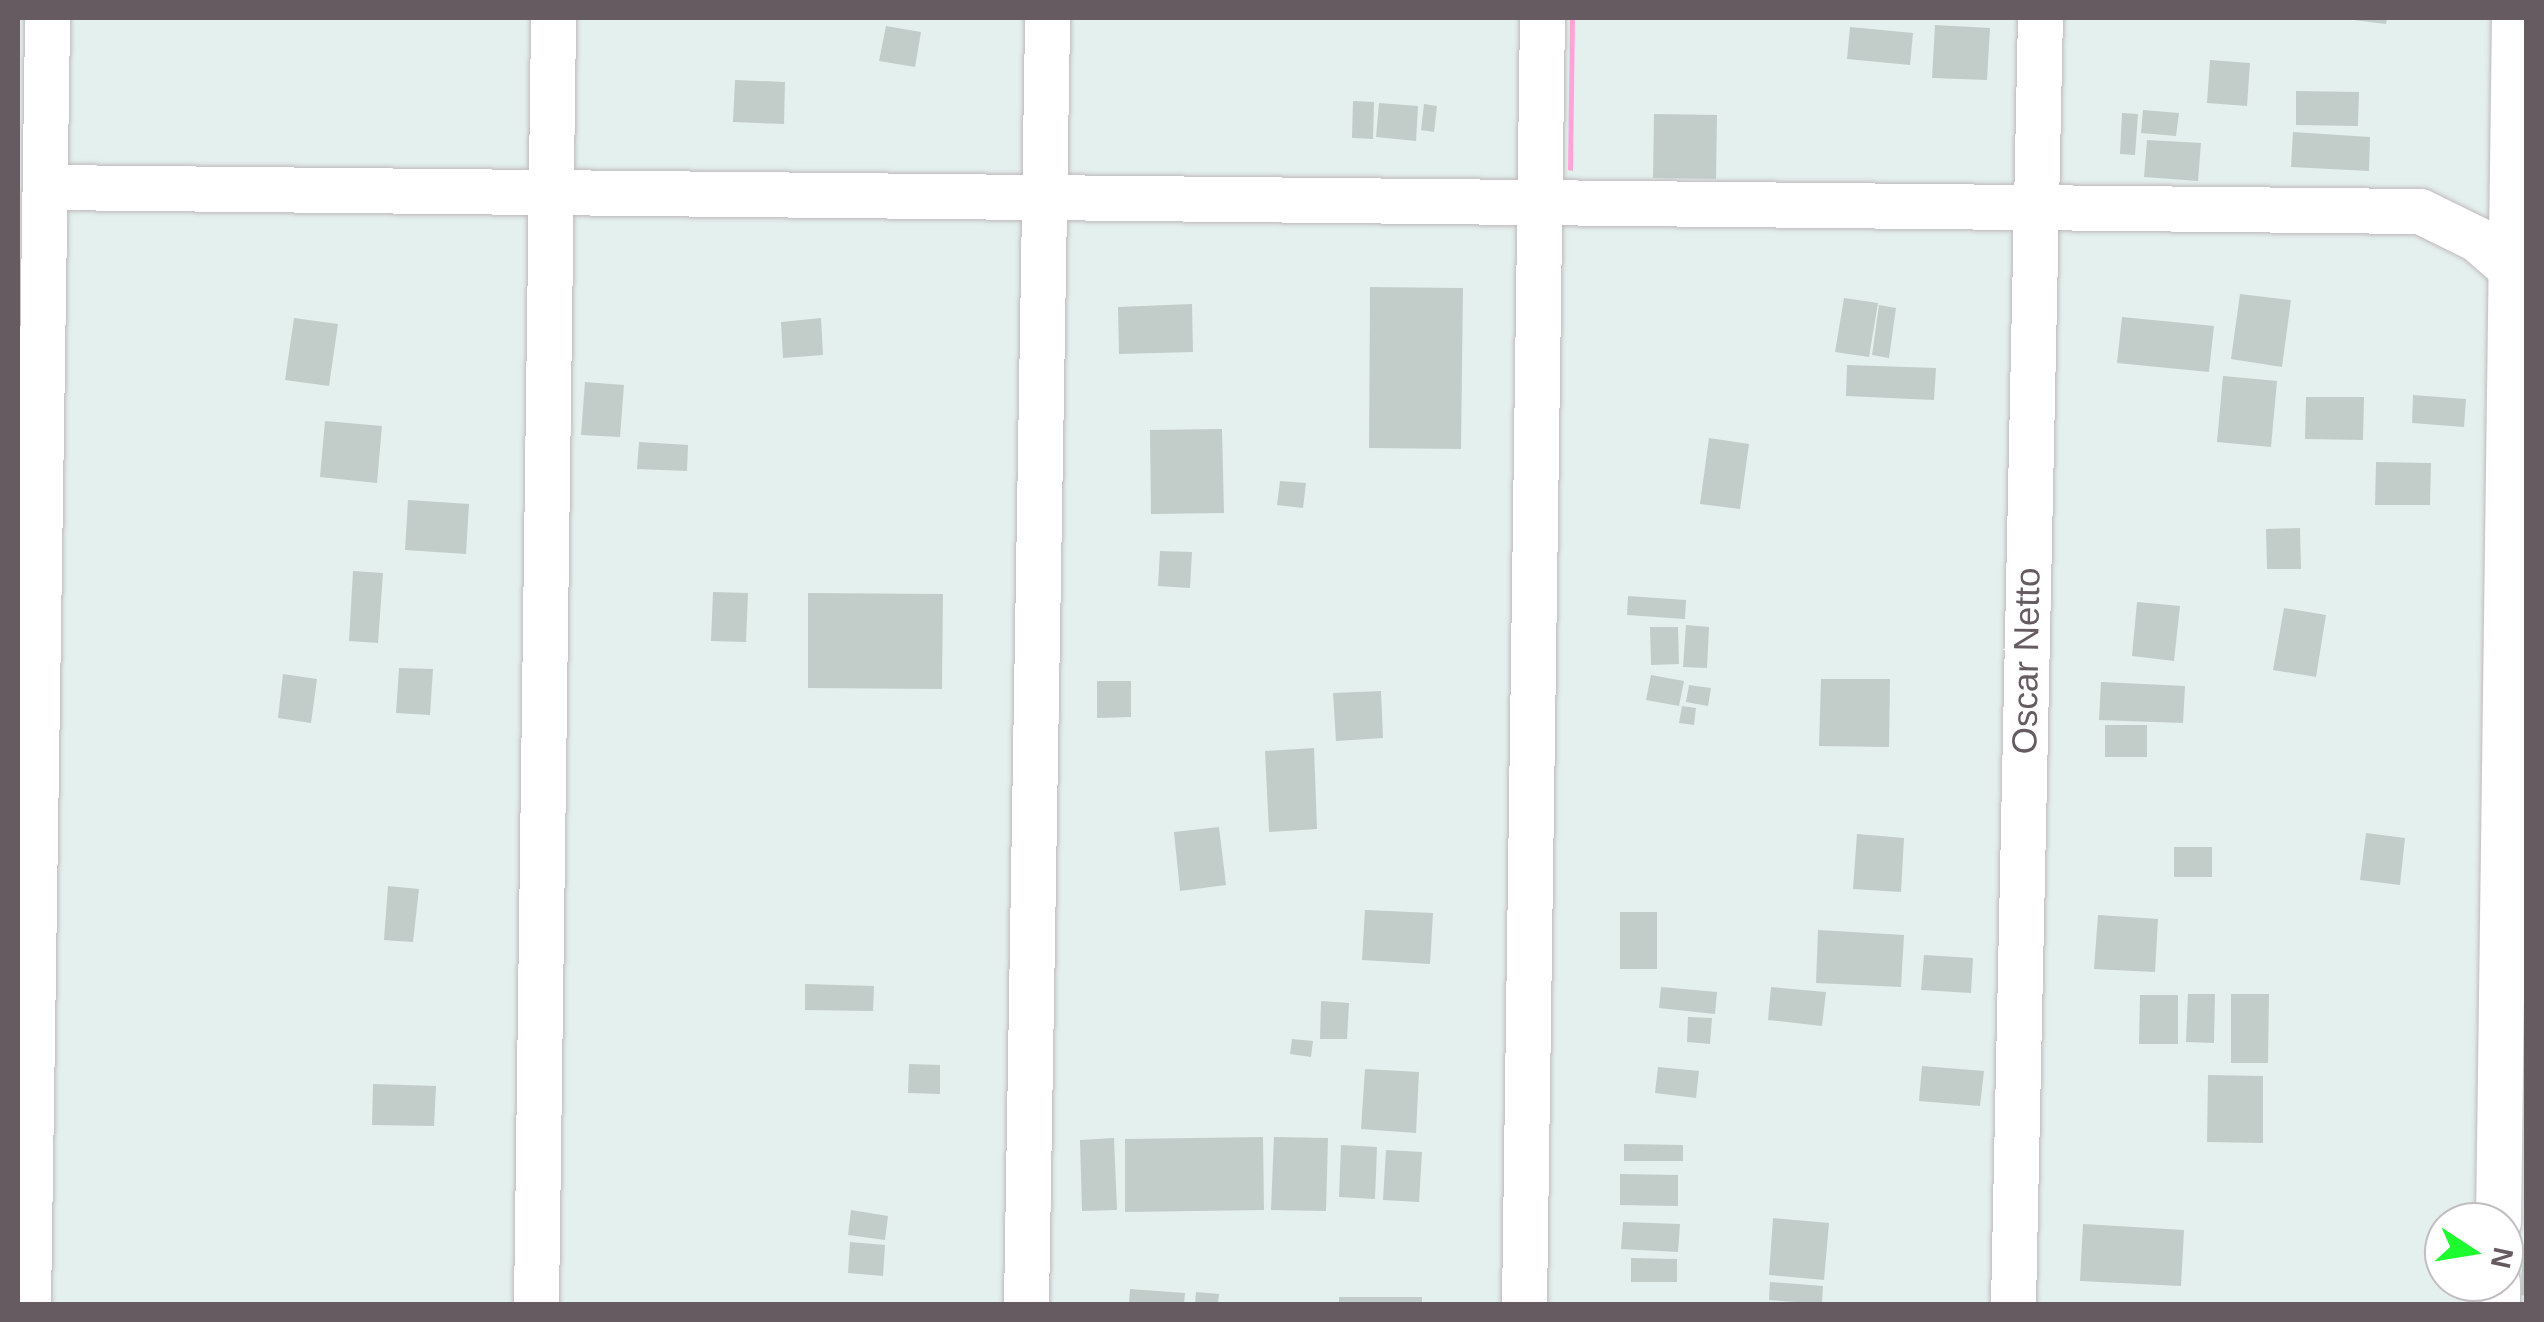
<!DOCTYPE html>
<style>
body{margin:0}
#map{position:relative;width:2544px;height:1322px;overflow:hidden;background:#e3f0ed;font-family:Arial,sans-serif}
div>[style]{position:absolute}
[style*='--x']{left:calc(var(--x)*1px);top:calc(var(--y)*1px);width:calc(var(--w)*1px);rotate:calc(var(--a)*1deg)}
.water>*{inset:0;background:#ffa4d8}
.building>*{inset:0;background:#c2cdc9}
.roads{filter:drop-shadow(0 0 2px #c1b8bc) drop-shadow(0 0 2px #c1b8bc)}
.street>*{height:45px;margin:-22.5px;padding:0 22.5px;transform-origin:22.5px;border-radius:22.5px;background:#fff}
span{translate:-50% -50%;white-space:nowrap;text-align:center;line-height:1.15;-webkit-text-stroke:8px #fff;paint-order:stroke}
.street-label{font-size:35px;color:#665b60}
.frame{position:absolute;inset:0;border:20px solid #665b60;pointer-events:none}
.north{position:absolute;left:2424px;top:1202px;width:100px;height:100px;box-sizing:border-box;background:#fff;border:2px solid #c2bdbf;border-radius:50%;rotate:102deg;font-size:28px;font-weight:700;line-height:40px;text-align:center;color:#665b60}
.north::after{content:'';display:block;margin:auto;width:35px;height:45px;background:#1efb2e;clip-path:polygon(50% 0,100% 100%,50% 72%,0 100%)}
</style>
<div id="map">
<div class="water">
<div style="clip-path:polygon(1570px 18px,1575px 18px,1573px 171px,1568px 170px)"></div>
</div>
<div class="building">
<div style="clip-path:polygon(2338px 18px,2387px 18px,2386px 24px)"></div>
<div style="clip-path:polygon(1935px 25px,1990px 28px,1987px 80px,1932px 78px)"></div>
<div style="clip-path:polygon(886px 26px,921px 32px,915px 67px,879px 61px)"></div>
<div style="clip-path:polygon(1850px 27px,1913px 33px,1910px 65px,1847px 59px)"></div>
<div style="clip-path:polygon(2210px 60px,2250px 63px,2247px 106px,2207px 103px)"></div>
<div style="clip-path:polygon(735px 80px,785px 82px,784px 124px,733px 122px)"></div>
<div style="clip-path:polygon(2296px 91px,2359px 92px,2358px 126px,2296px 125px)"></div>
<div style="clip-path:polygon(1353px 101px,1374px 102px,1373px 139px,1352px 138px)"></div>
<div style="clip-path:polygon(1379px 103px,1418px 106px,1416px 141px,1376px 137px)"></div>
<div style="clip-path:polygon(1424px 104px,1437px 106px,1434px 132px,1421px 130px)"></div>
<div style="clip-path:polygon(2143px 110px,2179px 113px,2176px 136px,2141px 133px)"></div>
<div style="clip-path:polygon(2122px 113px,2138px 114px,2135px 155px,2120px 154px)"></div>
<div style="clip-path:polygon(1654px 114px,1717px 115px,1716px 179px,1653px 178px)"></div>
<div style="clip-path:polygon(2293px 132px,2370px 137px,2369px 171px,2291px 167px)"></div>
<div style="clip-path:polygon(2147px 140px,2201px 143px,2198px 181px,2144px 177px)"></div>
<div style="clip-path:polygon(1370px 287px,1463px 288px,1461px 449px,1369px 448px)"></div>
<div style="clip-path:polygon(2240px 294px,2291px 300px,2282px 367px,2231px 359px)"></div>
<div style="clip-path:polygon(1844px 298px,1878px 303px,1869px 357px,1835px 352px)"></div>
<div style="clip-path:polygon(1192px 304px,1193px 352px,1119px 354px,1118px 307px)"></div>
<div style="clip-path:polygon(1879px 305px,1896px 308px,1889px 358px,1872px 355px)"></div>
<div style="clip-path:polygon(2122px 317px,2214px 326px,2209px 372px,2117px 363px)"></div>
<div style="clip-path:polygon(294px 318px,338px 324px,329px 386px,285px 380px)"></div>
<div style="clip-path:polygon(821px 318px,823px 355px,783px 358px,781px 322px)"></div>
<div style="clip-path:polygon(1847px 365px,1936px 368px,1934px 400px,1846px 396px)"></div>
<div style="clip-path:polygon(2223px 376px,2277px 381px,2271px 447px,2217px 442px)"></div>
<div style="clip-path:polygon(585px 382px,624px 385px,620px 437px,581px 435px)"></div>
<div style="clip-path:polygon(2413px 395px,2466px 399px,2464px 427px,2412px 423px)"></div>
<div style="clip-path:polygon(2306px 397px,2364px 397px,2363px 440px,2305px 439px)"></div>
<div style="clip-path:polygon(325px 421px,382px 426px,377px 483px,320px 477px)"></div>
<div style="clip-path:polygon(1222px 429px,1224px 513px,1151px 514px,1150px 430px)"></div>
<div style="clip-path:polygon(1709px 438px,1749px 444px,1740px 509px,1700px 504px)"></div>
<div style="clip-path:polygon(639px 442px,688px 445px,687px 471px,637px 469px)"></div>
<div style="clip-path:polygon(2376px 462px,2431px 463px,2430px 505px,2375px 505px)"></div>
<div style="clip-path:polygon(1280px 481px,1306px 483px,1303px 508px,1277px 505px)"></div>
<div style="clip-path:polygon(408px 500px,469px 504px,466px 554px,405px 550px)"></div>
<div style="clip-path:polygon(2300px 528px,2301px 569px,2267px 569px,2266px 529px)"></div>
<div style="clip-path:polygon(1160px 551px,1192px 552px,1190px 588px,1158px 586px)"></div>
<div style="clip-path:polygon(353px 571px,383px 573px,378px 643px,349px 641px)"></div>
<div style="clip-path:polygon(713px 592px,748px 593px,746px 642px,711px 641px)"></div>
<div style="clip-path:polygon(808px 593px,943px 594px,942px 689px,808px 688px)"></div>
<div style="clip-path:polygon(1628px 596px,1686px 600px,1685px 619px,1627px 615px)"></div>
<div style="clip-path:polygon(2137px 602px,2180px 606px,2174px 661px,2132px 656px)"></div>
<div style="clip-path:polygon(2284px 608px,2326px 615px,2316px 677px,2273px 670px)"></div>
<div style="clip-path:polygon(1686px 625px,1709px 627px,1707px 668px,1683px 667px)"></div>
<div style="clip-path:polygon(1650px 627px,1678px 627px,1679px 664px,1651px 665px)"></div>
<div style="clip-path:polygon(399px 668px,433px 669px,430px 715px,396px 713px)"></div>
<div style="clip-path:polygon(283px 674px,317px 679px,311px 723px,278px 718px)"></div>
<div style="clip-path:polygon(1651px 675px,1684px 681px,1679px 706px,1646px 700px)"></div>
<div style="clip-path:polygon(1821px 679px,1890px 679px,1889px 747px,1819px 746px)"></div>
<div style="clip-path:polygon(1097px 681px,1131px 681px,1131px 717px,1097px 718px)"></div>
<div style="clip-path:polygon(2101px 682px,2185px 686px,2183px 723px,2099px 720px)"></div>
<div style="clip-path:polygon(1689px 685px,1711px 688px,1708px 706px,1686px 702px)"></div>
<div style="clip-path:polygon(1381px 691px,1383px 738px,1336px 741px,1333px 693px)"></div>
<div style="clip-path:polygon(1682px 706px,1696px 708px,1694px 725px,1679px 723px)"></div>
<div style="clip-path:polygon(2105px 725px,2147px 725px,2147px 757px,2105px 757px)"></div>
<div style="clip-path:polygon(1314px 748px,1317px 829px,1269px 832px,1265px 751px)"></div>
<div style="clip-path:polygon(1219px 827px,1226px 885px,1180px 891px,1174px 832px)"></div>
<div style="clip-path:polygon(2366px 833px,2405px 838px,2400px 885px,2360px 880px)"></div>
<div style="clip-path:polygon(1857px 834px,1904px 838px,1901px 892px,1853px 889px)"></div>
<div style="clip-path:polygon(2174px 847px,2212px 847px,2212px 877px,2174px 877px)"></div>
<div style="clip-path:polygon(388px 886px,419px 889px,413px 942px,384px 940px)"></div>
<div style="clip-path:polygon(1365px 910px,1433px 913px,1430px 964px,1362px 960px)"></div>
<div style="clip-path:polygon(1620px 912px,1657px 912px,1657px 969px,1620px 969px)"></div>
<div style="clip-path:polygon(2098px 915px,2158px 919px,2155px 972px,2094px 969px)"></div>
<div style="clip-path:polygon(1818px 930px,1904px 935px,1901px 987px,1816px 983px)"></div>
<div style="clip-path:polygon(1924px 955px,1973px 958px,1971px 993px,1921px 990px)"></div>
<div style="clip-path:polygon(805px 984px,874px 986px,873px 1011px,805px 1010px)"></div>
<div style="clip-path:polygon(1661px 987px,1717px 992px,1715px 1014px,1659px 1008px)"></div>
<div style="clip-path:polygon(1771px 987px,1826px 992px,1822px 1026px,1768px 1020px)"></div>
<div style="clip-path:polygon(2188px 994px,2215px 994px,2214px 1043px,2186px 1042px)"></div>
<div style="clip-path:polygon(2231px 994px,2269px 994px,2268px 1063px,2231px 1063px)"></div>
<div style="clip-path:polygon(2140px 995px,2178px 995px,2178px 1044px,2139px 1044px)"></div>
<div style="clip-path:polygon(1321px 1001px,1349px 1003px,1347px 1039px,1320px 1039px)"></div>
<div style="clip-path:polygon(1688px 1017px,1712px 1018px,1710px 1044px,1687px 1042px)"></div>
<div style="clip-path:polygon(1292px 1039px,1313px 1041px,1311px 1057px,1290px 1054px)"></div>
<div style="clip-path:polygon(909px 1064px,940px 1065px,940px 1094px,908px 1093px)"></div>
<div style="clip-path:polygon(1922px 1066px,1984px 1071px,1980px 1106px,1919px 1101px)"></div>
<div style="clip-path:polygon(1658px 1067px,1699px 1071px,1696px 1098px,1655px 1093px)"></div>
<div style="clip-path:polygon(1365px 1069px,1419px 1072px,1416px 1133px,1361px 1129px)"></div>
<div style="clip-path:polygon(2208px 1075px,2263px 1076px,2263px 1143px,2207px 1142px)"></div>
<div style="clip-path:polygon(373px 1084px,436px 1086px,434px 1126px,372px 1125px)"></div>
<div style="clip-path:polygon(1263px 1137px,1264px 1210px,1125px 1212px,1125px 1139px)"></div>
<div style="clip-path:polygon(1274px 1137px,1328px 1138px,1326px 1211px,1271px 1210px)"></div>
<div style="clip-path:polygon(1114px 1138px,1117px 1210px,1082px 1211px,1080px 1140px)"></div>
<div style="clip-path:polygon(1624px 1144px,1683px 1145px,1683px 1161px,1624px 1161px)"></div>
<div style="clip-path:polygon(1341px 1145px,1377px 1147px,1375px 1199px,1339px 1197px)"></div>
<div style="clip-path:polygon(1386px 1150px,1422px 1152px,1419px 1202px,1383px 1200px)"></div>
<div style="clip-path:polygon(1620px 1174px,1678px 1175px,1678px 1206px,1620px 1205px)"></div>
<div style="clip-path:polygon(851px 1210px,888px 1216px,885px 1240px,848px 1235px)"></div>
<div style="clip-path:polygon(1773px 1218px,1829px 1223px,1824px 1280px,1769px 1275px)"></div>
<div style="clip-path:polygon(1623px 1222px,1680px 1224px,1678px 1252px,1621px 1249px)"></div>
<div style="clip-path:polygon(2083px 1224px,2184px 1230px,2181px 1286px,2080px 1281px)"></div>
<div style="clip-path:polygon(850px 1242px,885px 1245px,883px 1276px,848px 1273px)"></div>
<div style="clip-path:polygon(2522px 1257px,2526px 1258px,2526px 1296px,2521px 1295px)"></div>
<div style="clip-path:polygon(1631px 1258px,1677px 1259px,1677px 1282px,1631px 1282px)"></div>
<div style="clip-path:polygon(1770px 1282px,1823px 1286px,1822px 1304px,1769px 1300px)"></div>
<div style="clip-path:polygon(1130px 1289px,1185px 1293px,1184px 1304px,1129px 1304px)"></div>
<div style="clip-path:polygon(1196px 1292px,1219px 1294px,1218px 1304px,1195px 1304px)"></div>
<div style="clip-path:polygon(1339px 1297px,1422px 1297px,1422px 1304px,1339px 1304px)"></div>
</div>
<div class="roads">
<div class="street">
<div style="--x:46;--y:187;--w:2374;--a:0.58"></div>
<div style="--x:2420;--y:211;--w:64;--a:26.2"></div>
<div style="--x:2477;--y:239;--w:65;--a:41.3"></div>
<div style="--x:2498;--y:1222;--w:1204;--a:-89.24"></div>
<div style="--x:28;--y:1304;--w:1286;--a:-89.15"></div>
<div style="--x:536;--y:1304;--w:1286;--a:-89.24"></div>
<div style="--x:1026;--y:1304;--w:1286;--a:-89.06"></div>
<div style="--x:1524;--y:1304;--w:1286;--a:-89.2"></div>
<div style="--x:2013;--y:1304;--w:1286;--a:-88.8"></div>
<div style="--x:2497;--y:1304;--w:22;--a:-90"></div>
</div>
</div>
<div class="street-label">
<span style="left:2026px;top:661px;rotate:-89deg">Oscar Netto</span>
</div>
<div class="frame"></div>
<div class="north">N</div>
</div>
